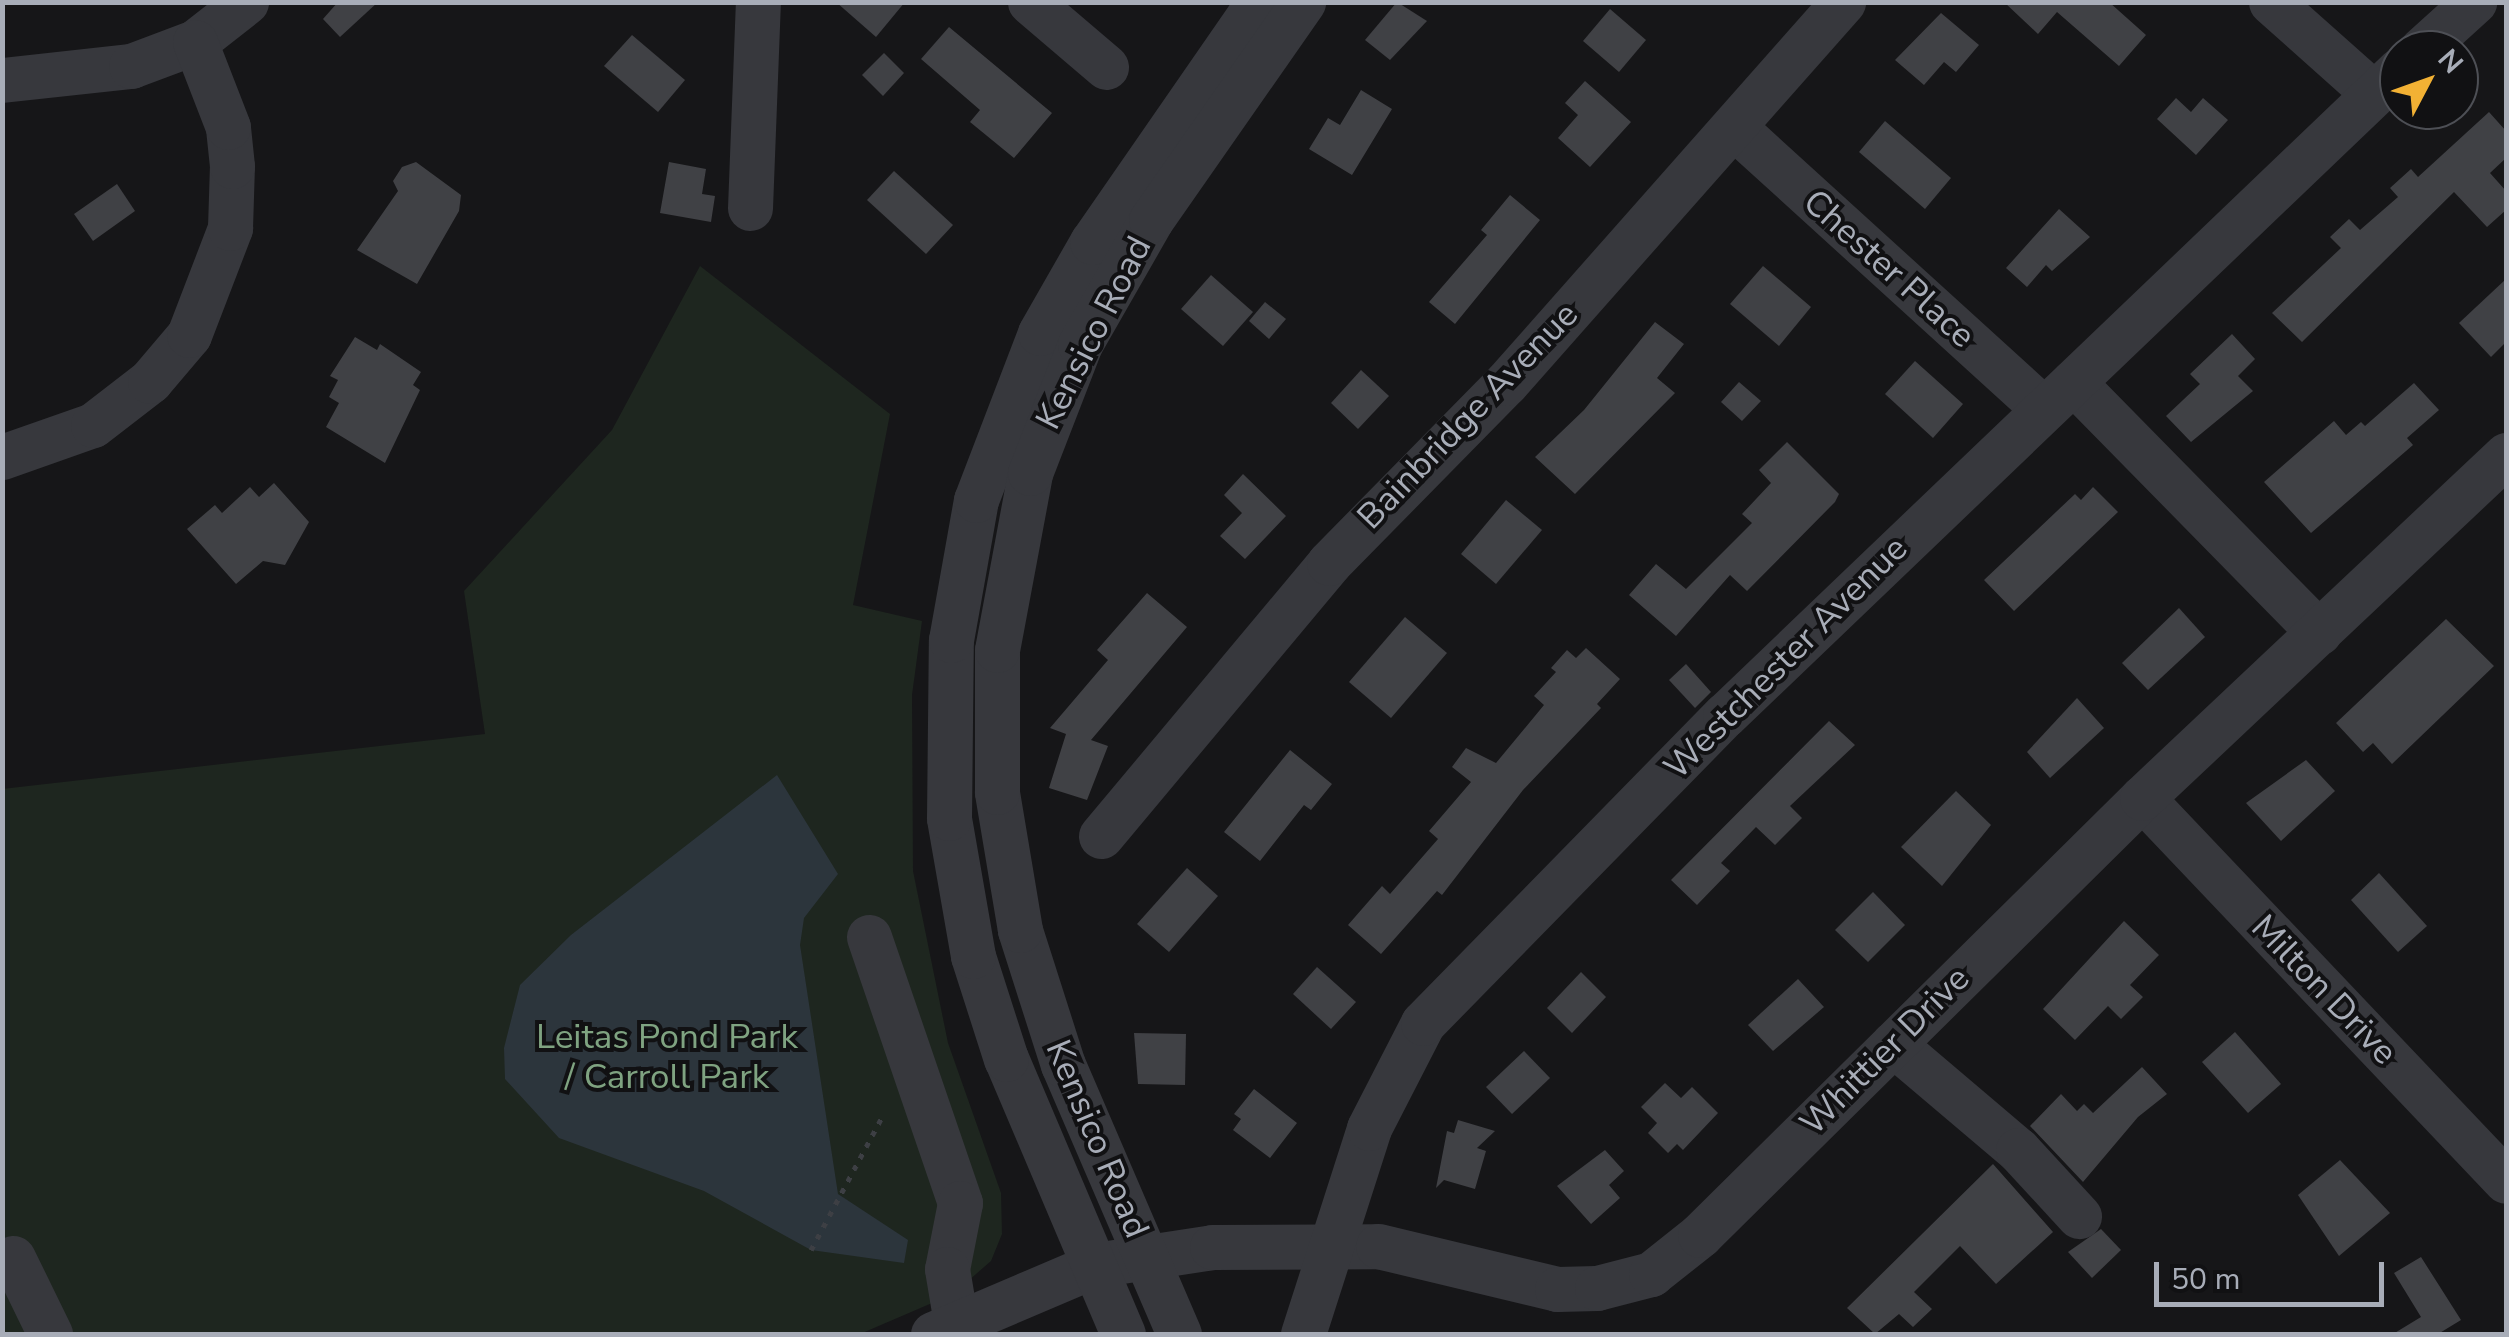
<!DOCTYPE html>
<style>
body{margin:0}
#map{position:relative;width:2509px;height:1337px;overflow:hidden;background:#161618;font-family:"Nunito Sans",sans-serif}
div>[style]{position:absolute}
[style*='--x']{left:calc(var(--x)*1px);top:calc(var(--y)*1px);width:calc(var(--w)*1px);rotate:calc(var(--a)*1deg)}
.green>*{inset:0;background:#1e261f}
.water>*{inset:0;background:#2c353c}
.building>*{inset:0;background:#404145}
.path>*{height:5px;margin-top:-2.5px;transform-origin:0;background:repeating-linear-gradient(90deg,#3d3f44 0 5px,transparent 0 13px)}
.minor>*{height:45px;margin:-22.5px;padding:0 22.5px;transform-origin:22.5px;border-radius:22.5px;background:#37383d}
span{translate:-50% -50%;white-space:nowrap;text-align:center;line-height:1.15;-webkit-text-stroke:8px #111113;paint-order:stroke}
.street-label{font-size:35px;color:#a8adb8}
.park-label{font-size:35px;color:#7fa381}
.frame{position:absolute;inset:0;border:5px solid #a8adb8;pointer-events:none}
.north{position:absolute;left:2379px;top:30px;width:100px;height:100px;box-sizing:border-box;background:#111113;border:2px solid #4d4f55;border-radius:50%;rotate:49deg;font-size:28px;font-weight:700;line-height:40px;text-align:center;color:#a8adb8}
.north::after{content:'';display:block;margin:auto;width:35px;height:45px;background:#f2b134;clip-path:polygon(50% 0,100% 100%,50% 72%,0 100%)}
.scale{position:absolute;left:2154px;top:1262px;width:230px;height:45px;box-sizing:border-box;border:5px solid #a8adb8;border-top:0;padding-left:12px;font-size:30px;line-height:35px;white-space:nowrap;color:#a8adb8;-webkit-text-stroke:8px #111113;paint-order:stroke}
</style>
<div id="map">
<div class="green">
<div style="clip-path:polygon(700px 266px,890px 414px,853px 605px,922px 621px,912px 695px,913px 871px,948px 1043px,1001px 1193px,1002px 1234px,991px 1261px,953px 1294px,860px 1334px,3px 1334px,2px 789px,485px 734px,464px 591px,612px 430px)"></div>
</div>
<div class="water">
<div style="clip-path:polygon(777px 775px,838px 874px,804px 918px,800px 945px,838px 1194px,908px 1240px,904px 1263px,811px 1250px,704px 1191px,559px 1138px,505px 1079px,504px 1048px,520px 985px,571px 935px)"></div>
</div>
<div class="building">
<div style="clip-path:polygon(338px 2px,378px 2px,340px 37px,323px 19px)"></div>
<div style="clip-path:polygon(836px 2px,905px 2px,876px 37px)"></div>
<div style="clip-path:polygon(1397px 2px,1427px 21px,1390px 60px,1365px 40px)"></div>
<div style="clip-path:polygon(2004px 2px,2109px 2px,2146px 35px,2119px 66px,2057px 12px,2038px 34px)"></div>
<div style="clip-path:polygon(1610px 9px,1646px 40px,1619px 72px,1583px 41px)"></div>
<div style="clip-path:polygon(1941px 13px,1979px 45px,1956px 72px,1944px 62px,1924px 85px,1895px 60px)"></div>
<div style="clip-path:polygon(949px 27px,1052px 113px,1014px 158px,970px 122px,980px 110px,921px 59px)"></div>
<div style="clip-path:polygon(632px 35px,685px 80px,658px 112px,604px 66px)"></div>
<div style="clip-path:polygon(884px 53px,904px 73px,883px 96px,862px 75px)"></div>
<div style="clip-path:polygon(1585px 81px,1631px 122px,1590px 167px,1558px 138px,1578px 115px,1565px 103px)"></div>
<div style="clip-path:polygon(1361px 90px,1392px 109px,1352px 175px,1309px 149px,1328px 118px,1340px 125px)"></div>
<div style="clip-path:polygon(2176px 98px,2191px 112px,2203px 98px,2228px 120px,2196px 155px,2157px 119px)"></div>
<div style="clip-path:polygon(2489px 112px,2506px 131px,2506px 158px,2490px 173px,2506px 191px,2506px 210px,2487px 227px,2454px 192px,2302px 342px,2272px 313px,2341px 248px,2330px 237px,2349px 219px,2360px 230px,2398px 197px,2390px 188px,2411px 169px,2418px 177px)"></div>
<div style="clip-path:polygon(1885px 121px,1951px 178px,1925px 209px,1859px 152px)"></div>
<div style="clip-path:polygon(416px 162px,461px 195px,459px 211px,417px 284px,357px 250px,398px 191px,393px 181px,402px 167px)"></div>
<div style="clip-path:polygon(669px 162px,706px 169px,702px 194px,715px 196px,711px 222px,660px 213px)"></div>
<div style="clip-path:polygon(894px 171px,953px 225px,926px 254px,867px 200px)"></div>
<div style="clip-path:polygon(117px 184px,135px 211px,93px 241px,74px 214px)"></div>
<div style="clip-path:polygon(1510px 195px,1540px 220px,1455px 324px,1429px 302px,1487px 235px,1481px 230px)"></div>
<div style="clip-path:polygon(2059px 209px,2090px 237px,2052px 271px,2046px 265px,2027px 287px,2006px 268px)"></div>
<div style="clip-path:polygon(1763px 266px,1811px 307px,1779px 346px,1730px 304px)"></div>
<div style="clip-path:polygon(1211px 275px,1253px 312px,1223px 346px,1181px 309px)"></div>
<div style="clip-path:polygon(2506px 279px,2506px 342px,2491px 357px,2459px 323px)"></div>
<div style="clip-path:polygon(1265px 302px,1286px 319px,1269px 339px,1249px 321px)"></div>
<div style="clip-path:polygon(1655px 322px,1684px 344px,1657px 378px,1675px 393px,1575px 494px,1535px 457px,1584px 410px)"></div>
<div style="clip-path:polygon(2232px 334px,2255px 359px,2238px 376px,2253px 391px,2191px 442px,2166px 416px,2200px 384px,2190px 374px)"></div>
<div style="clip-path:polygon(355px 337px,377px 350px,380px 344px,421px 372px,413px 385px,420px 390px,385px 463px,326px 427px,339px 403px,329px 397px,338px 380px,330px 376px)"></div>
<div style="clip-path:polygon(1915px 361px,1963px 404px,1933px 438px,1885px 394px)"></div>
<div style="clip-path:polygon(1361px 370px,1389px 396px,1358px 429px,1331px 403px)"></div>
<div style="clip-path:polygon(1739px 382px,1761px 401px,1742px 421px,1721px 402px)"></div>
<div style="clip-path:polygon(2414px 383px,2439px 410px,2407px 438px,2413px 445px,2311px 533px,2264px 482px,2334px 421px,2346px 435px,2361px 422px,2365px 426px)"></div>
<div style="clip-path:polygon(1787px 442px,1839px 494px,1835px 502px,1747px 591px,1730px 575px,1676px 636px,1629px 595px,1656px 564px,1686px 589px,1752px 523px,1742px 514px,1771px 483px,1759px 470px)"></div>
<div style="clip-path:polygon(1243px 474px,1286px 516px,1245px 559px,1220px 536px,1242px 513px,1224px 495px)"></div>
<div style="clip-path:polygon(274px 483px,309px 522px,285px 565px,263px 561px,236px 584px,187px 529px,215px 505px,222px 513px,250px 487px,259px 497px)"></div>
<div style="clip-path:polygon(2093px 487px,2118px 512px,2014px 611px,1984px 580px,2075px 494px,2081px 500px)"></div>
<div style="clip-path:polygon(1506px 500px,1542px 530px,1496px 584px,1461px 554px)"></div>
<div style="clip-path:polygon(1147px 593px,1187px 627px,1091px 740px,1108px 746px,1087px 800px,1049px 788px,1066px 734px,1050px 728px,1108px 660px,1097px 650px)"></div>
<div style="clip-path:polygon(2179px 608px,2205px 637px,2148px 690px,2122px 663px)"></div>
<div style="clip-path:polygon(1405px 617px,1447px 653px,1391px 718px,1349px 682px)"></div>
<div style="clip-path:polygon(2446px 619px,2494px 666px,2392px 764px,2373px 743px,2363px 752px,2336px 723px)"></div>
<div style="clip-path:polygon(1586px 648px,1620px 679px,1597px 704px,1601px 708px,1523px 790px,1442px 895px,1437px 891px,1381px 954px,1348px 925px,1382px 886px,1390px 894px,1438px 839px,1429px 831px,1471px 782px,1452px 767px,1466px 748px,1496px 763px,1544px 705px,1534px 696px,1556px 672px,1551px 668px,1567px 650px,1576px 658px)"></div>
<div style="clip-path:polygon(1686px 664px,1711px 692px,1695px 708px,1669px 680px)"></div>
<div style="clip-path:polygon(2077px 698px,2104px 728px,2050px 778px,2027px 752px)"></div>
<div style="clip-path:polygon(1829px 721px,1855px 745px,1790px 806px,1802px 818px,1775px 845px,1756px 827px,1721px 863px,1730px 871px,1697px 905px,1671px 880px)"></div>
<div style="clip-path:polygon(1290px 750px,1332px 784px,1311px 810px,1304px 805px,1260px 861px,1224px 832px)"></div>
<div style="clip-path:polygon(2306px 760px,2335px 791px,2281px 841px,2246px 803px)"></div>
<div style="clip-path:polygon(1956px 791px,1991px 825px,1942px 886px,1901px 847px)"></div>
<div style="clip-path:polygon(1187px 868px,1218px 896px,1169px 952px,1137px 924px)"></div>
<div style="clip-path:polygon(2379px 873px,2427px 926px,2398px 952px,2351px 900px)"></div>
<div style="clip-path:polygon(1873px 892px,1905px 925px,1868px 962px,1835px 930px)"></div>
<div style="clip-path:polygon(2124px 921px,2159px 955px,2130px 985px,2143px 997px,2121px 1019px,2108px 1006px,2075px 1040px,2043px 1009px)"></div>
<div style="clip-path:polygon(1317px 967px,1356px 1002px,1331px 1029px,1293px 994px)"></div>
<div style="clip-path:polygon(1581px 972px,1606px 997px,1572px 1033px,1547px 1008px)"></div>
<div style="clip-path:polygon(1798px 979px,1824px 1007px,1773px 1051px,1748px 1025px)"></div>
<div style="clip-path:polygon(2235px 1032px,2281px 1084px,2248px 1113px,2202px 1062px)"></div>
<div style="clip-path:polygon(1134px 1033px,1186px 1034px,1185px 1085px,1138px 1084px)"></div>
<div style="clip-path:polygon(1524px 1051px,1550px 1078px,1512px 1114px,1486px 1087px)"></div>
<div style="clip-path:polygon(2142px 1067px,2167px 1094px,2138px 1117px,2083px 1182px,2030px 1126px,2061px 1094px,2077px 1111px,2084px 1104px,2093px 1113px)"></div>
<div style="clip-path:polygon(1665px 1083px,1681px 1098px,1692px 1087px,1718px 1113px,1683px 1150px,1677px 1144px,1668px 1153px,1648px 1133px,1657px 1123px,1641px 1107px)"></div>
<div style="clip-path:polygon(1254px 1089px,1297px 1123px,1270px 1158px,1233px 1130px,1241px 1119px,1234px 1114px)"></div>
<div style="clip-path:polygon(1458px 1120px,1495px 1131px,1477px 1148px,1486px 1151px,1475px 1189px,1444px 1180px,1436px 1188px,1447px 1131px,1454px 1133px)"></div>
<div style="clip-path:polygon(1605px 1150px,1624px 1171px,1609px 1185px,1620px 1198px,1591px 1224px,1557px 1186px)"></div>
<div style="clip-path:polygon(2340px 1160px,2390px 1213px,2339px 1256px,2298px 1195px)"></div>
<div style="clip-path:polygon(1993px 1164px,2053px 1232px,1996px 1284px,1960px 1246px,1914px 1292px,1932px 1309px,1913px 1327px,1899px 1314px,1875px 1334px,1847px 1308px)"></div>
<div style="clip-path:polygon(2101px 1229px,2121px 1250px,2092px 1278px,2068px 1252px)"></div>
<div style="clip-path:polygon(2421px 1257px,2461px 1320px,2438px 1334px,2393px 1334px,2421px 1317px,2394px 1273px)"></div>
</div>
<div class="path">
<div style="--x:811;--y:1250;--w:149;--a:-61.9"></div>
</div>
<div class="minor">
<div style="--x:1030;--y:2;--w:100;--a:40.5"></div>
<div style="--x:2271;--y:2;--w:137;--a:41.7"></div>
<div style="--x:2421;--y:50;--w:72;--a:-42.2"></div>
<div style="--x:2;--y:80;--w:130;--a:-6.2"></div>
<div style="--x:131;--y:66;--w:68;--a:-20.6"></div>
<div style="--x:195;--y:42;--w:65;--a:-38.1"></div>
<div style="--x:1737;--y:130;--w:411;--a:42.3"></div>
<div style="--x:750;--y:208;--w:206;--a:-87.8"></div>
<div style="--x:2073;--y:382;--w:351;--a:45.5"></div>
<div style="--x:2;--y:457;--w:96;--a:-19.4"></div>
<div style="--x:93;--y:425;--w:72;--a:-37.7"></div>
<div style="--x:150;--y:381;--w:60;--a:-49.7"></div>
<div style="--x:189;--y:335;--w:115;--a:-69"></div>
<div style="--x:230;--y:228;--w:62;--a:-88.2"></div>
<div style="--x:232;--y:166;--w:39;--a:-96"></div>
<div style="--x:228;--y:127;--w:91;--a:-111.2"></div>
<div style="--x:2142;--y:798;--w:528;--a:46.46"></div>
<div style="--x:1101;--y:836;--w:356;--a:-50.1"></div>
<div style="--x:1329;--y:563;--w:252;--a:-45.5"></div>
<div style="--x:1506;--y:383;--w:509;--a:-48.51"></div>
<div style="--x:869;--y:937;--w:281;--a:71.1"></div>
<div style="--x:960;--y:1203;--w:67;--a:101.1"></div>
<div style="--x:947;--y:1269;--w:55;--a:80.5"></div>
<div style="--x:1893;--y:1044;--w:164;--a:40.3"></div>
<div style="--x:2018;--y:1150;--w:90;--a:47.3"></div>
<div style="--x:13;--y:1258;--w:85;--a:64"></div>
<div style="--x:933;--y:1334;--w:176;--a:-23.1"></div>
<div style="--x:1095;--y:1265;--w:118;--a:-8.7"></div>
<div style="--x:1212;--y:1247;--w:166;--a:-0.3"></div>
<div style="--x:1378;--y:1246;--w:184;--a:13.5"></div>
<div style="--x:1557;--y:1289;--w:40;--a:-1.4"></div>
<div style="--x:1597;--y:1288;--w:56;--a:-14.5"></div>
<div style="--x:1651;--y:1274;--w:63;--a:-38.5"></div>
<div style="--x:1700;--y:1235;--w:622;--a:-44.67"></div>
<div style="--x:2142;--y:798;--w:500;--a:-43.3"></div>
<div style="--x:1123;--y:1334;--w:299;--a:-113"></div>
<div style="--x:1006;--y:1059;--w:108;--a:-107.8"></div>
<div style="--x:973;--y:956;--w:140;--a:-99.9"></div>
<div style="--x:949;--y:818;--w:178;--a:-89.4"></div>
<div style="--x:951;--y:640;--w:142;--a:-79.9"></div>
<div style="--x:976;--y:500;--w:179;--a:-69"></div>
<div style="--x:1040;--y:333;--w:105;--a:-60.3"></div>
<div style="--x:1092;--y:242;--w:292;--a:-55.3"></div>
<div style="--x:1179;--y:1334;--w:293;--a:-113.3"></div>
<div style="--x:1063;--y:1065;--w:142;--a:-107.7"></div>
<div style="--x:1020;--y:930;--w:140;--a:-99.5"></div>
<div style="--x:997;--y:792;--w:142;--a:-90"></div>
<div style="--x:997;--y:650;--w:180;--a:-79.4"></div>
<div style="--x:1030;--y:473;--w:138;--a:-68.8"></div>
<div style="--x:1080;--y:344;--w:143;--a:-60.2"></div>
<div style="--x:1151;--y:220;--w:266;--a:-55.1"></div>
<div style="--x:1303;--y:1334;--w:216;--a:-72.2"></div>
<div style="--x:1369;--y:1128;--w:118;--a:-62.8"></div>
<div style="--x:1423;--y:1023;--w:431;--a:-45.6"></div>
<div style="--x:1725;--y:715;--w:933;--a:-43.74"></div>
</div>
<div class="street-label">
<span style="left:1889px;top:269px;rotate:42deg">Chester Place</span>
<span style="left:1094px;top:333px;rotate:-63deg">Kensico Road</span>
<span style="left:1468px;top:416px;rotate:-46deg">Bainbridge Avenue</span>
<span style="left:1786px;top:658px;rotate:-45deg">Westchester Avenue</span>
<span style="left:2324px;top:990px;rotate:46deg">Milton Drive</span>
<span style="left:1885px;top:1051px;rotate:-45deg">Whittier Drive</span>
<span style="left:1097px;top:1139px;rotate:67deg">Kensico Road</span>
</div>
<div class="park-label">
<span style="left:667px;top:1057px">Leitas Pond Park<br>/ Carroll Park</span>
</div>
<div class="frame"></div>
<div class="north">N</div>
<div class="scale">50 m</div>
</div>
